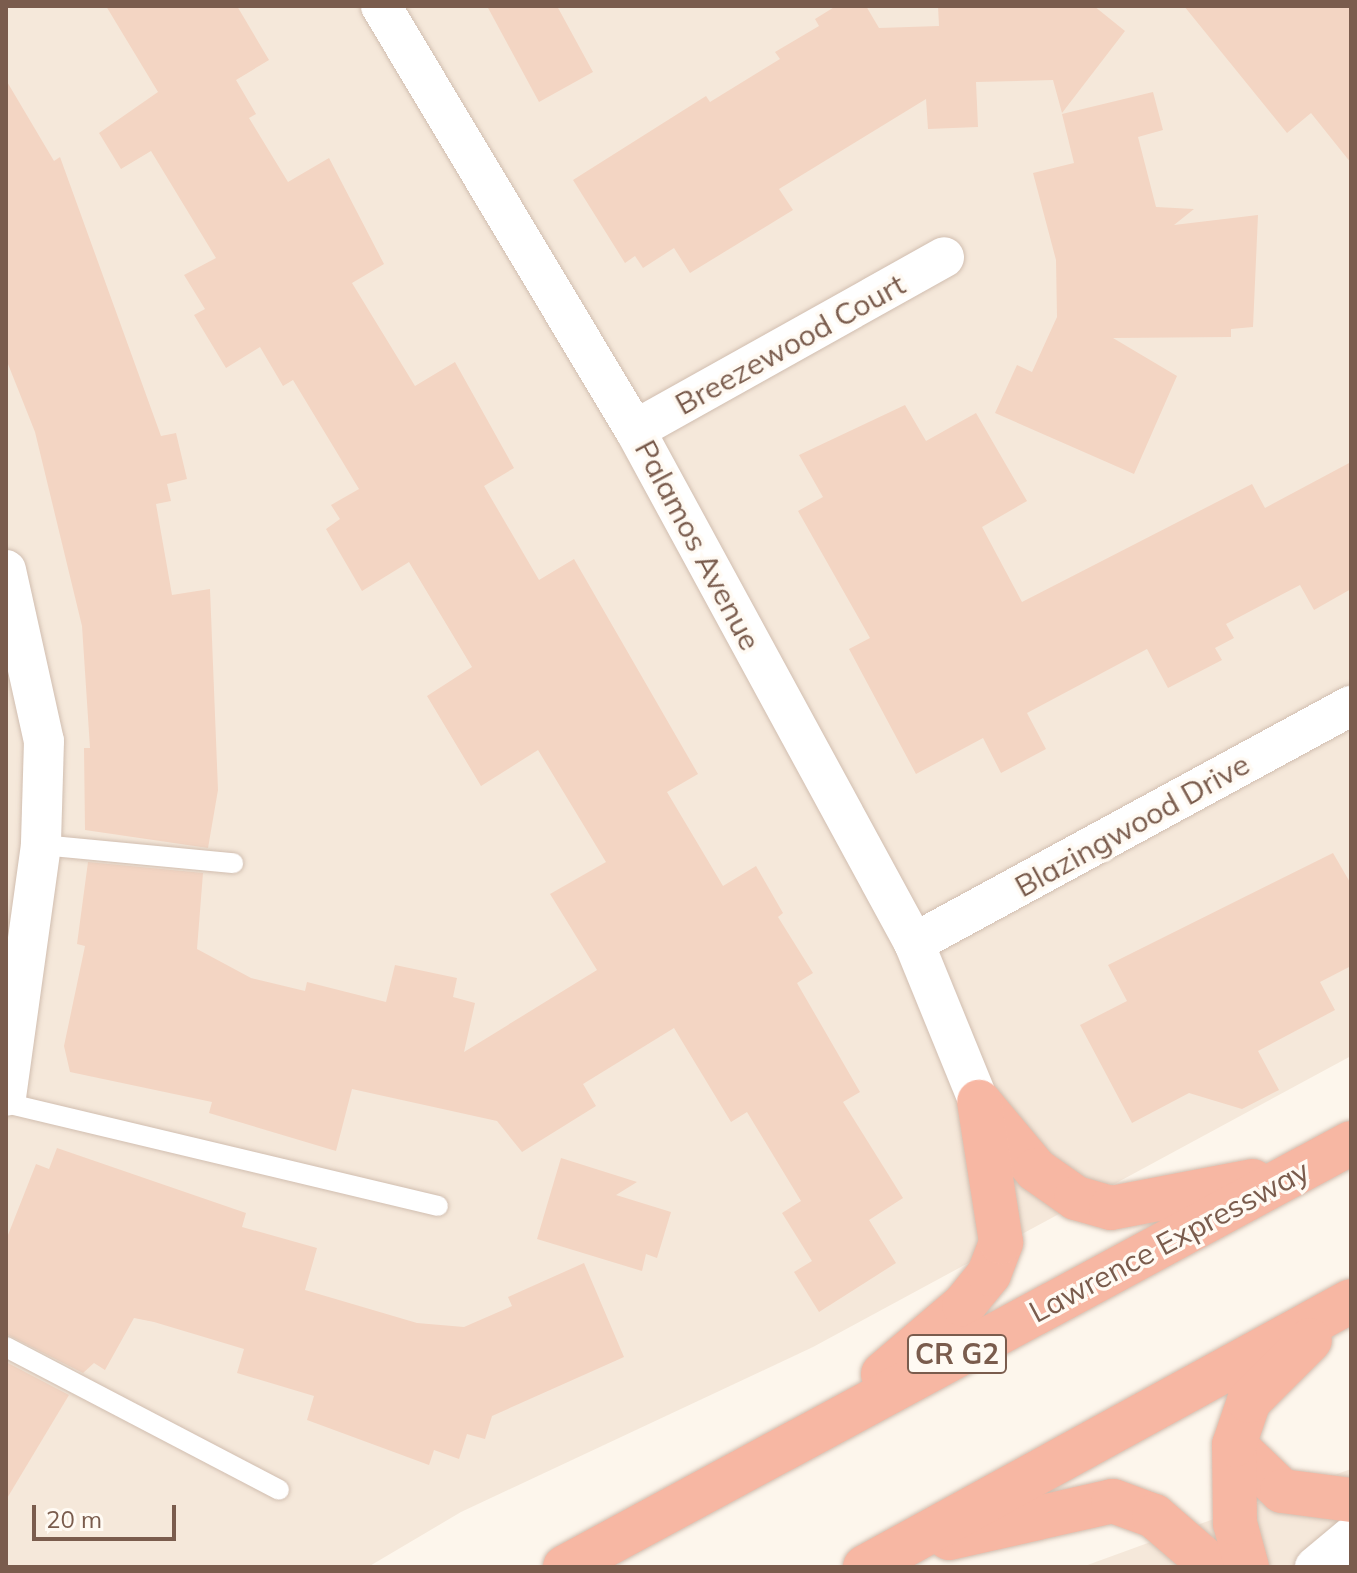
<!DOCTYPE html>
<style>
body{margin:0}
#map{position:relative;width:1357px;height:1573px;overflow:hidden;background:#fdf6ec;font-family:Mulish,sans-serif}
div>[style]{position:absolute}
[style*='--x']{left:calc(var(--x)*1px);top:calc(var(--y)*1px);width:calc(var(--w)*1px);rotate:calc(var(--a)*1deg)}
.residential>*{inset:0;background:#f5e8da}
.building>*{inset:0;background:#f3d5c3}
.roads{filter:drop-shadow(0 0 2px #d1beb0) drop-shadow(0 0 2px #d1beb0)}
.lane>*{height:20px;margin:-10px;padding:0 10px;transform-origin:10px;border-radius:10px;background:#fff}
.street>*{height:40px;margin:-20px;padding:0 20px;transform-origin:20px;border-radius:20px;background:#fff}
.highway>*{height:44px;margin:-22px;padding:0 22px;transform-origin:22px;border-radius:22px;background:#f7b7a3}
span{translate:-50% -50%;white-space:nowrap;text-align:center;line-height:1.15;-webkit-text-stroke:7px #fffaf3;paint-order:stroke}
.shield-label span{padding:2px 6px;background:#fffaf3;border:2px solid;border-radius:6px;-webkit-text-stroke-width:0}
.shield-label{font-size:28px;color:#7a5c4d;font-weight:700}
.street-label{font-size:30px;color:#7a5c4d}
.frame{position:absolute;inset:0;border:8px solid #7a5c4d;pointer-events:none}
.scale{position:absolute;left:32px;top:1505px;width:144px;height:36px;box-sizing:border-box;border:4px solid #7a5c4d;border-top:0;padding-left:10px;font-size:24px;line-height:28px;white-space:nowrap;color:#7a5c4d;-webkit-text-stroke:6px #fffaf3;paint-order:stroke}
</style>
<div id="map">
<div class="residential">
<div style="clip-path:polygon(6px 6px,1351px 6px,1351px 1056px,813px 1347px,461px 1512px,368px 1567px,6px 1567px)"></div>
<div style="clip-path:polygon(1351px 1469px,1351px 1567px,1082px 1567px)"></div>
</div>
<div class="building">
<div style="clip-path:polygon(106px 6px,237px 6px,269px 60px,236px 80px,256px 114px,249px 118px,288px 182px,329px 158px,384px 264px,352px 283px,415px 386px,455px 362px,514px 468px,484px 486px,539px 580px,574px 559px,698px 774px,667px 792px,723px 886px,756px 866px,783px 913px,778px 917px,813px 973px,797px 983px,860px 1092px,843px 1102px,903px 1198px,869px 1220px,896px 1263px,819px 1312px,794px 1272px,812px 1261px,782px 1213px,801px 1201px,747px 1112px,731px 1122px,674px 1028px,583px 1084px,596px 1106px,522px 1152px,497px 1121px,352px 1089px,336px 1151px,209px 1113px,212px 1102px,70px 1072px,64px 1046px,85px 946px,77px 944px,88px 862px,203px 873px,197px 949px,251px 978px,305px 991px,307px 982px,386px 1002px,395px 965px,457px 978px,453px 997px,475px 1003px,464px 1052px,597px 970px,550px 894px,606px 862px,538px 750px,481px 786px,427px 696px,472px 667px,409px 562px,362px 591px,326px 529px,340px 519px,331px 505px,359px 489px,293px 380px,283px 386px,260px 347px,226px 368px,194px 315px,205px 309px,184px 275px,216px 258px,151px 151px,121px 169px,99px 133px,158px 92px)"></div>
<div style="clip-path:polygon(487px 6px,557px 6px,593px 72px,539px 102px)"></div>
<div style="clip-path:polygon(836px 6px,866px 6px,879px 28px,939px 26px,938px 6px,1094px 6px,1125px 31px,1062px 113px,1053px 80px,976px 82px,978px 127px,928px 129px,926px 99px,779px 189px,793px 210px,690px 273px,674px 248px,643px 268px,635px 256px,625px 263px,573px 180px,706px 96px,710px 102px,780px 59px,775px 52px,819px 26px,815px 19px)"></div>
<div style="clip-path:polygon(1184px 6px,1351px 6px,1351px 163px,1311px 113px,1287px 133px)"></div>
<div style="clip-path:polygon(6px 80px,54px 161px,60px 157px,161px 436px,176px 433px,187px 479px,167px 484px,171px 501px,156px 504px,172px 595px,210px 589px,218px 790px,208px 848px,85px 830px,84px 748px,90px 748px,82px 626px,35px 432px,6px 359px)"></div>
<div style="clip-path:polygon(1153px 92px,1163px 130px,1138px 137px,1156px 207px,1194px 209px,1174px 225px,1258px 215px,1253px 327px,1231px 329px,1231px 337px,1113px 338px,1177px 376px,1134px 474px,995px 413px,1017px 365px,1032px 372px,1057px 317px,1056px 260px,1033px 173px,1074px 163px,1062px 114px)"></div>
<div style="clip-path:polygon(905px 405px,926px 441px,976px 413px,1027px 501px,982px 527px,1022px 602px,1252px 484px,1265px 508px,1351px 462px,1351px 589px,1314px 610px,1300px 585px,1226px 624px,1234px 638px,1215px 648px,1222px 660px,1168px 688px,1147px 649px,1027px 713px,1046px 749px,1001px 773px,983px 738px,916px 774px,849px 649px,870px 638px,798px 511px,823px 497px,799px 455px)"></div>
<div style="clip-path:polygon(1333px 853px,1351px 884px,1351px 966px,1320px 982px,1335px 1010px,1258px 1051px,1279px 1090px,1242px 1109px,1189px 1093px,1132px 1123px,1080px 1025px,1127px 1001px,1108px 965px)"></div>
<div style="clip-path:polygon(57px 1148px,246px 1213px,242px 1227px,317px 1248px,305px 1290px,417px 1323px,464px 1327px,512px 1306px,508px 1297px,584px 1263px,624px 1357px,492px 1416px,485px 1439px,467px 1434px,459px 1459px,434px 1450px,429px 1465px,307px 1420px,314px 1396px,237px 1373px,244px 1349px,154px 1322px,134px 1318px,105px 1370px,94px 1363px,83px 1373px,6px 1334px,6px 1240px,36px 1164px,49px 1169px)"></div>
<div style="clip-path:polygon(561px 1158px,637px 1182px,616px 1195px,671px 1212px,657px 1258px,646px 1254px,642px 1271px,537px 1239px)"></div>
<div style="clip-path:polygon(6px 1362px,69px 1395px,6px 1500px)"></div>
</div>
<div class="roads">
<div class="lane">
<div style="--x:41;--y:845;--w:193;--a:5.4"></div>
<div style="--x:6;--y:1103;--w:444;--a:13.4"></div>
<div style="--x:6;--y:1347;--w:308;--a:27.6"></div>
</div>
<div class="street">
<div style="--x:381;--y:6;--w:494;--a:59.1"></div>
<div style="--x:635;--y:430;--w:584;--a:61.46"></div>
<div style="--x:914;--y:943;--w:172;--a:67.8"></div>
<div style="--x:635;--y:430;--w:354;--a:-29.2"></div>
<div style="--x:6;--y:570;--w:175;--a:77.5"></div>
<div style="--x:44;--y:741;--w:104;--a:91.7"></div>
<div style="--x:41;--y:845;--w:253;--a:97.9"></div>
<div style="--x:914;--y:943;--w:497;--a:-28.5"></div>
<div style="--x:1315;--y:1567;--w:47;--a:-39.8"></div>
</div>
<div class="highway">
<div style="--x:981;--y:1104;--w:86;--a:50.2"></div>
<div style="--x:1036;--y:1170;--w:49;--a:35"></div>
<div style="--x:1076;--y:1198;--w:36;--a:16"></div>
<div style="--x:1111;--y:1208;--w:144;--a:-10.8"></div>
<div style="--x:883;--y:1374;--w:106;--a:-40.4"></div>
<div style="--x:964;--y:1305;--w:40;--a:-51"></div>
<div style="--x:989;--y:1274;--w:34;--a:-69"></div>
<div style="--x:1001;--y:1242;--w:142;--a:-98.9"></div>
<div style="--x:1234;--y:1445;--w:66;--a:43.8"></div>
<div style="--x:1282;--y:1491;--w:70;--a:7.4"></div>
<div style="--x:949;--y:1538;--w:168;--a:-12.7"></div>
<div style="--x:1113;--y:1501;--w:44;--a:20.1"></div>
<div style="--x:1154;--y:1516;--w:78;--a:40.8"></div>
<div style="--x:565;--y:1567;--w:893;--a:-28.34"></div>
<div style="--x:865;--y:1567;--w:554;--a:-28.69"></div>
<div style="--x:1247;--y:1567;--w:46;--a:-105.3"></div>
<div style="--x:1235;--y:1523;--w:78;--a:-90.7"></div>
<div style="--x:1234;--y:1445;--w:46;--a:-71.2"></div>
<div style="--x:1249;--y:1401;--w:86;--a:-45"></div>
</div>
</div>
<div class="shield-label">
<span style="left:957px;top:1354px">CR G2</span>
</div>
<div class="street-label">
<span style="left:790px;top:344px;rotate:-29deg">Breezewood Court</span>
<span style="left:698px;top:545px;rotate:62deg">Palamos Avenue</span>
<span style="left:1132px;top:825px;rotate:-29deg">Blazingwood Drive</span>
<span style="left:1169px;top:1241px;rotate:-28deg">Lawrence Expressway</span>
</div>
<div class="frame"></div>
<div class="scale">20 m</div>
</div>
